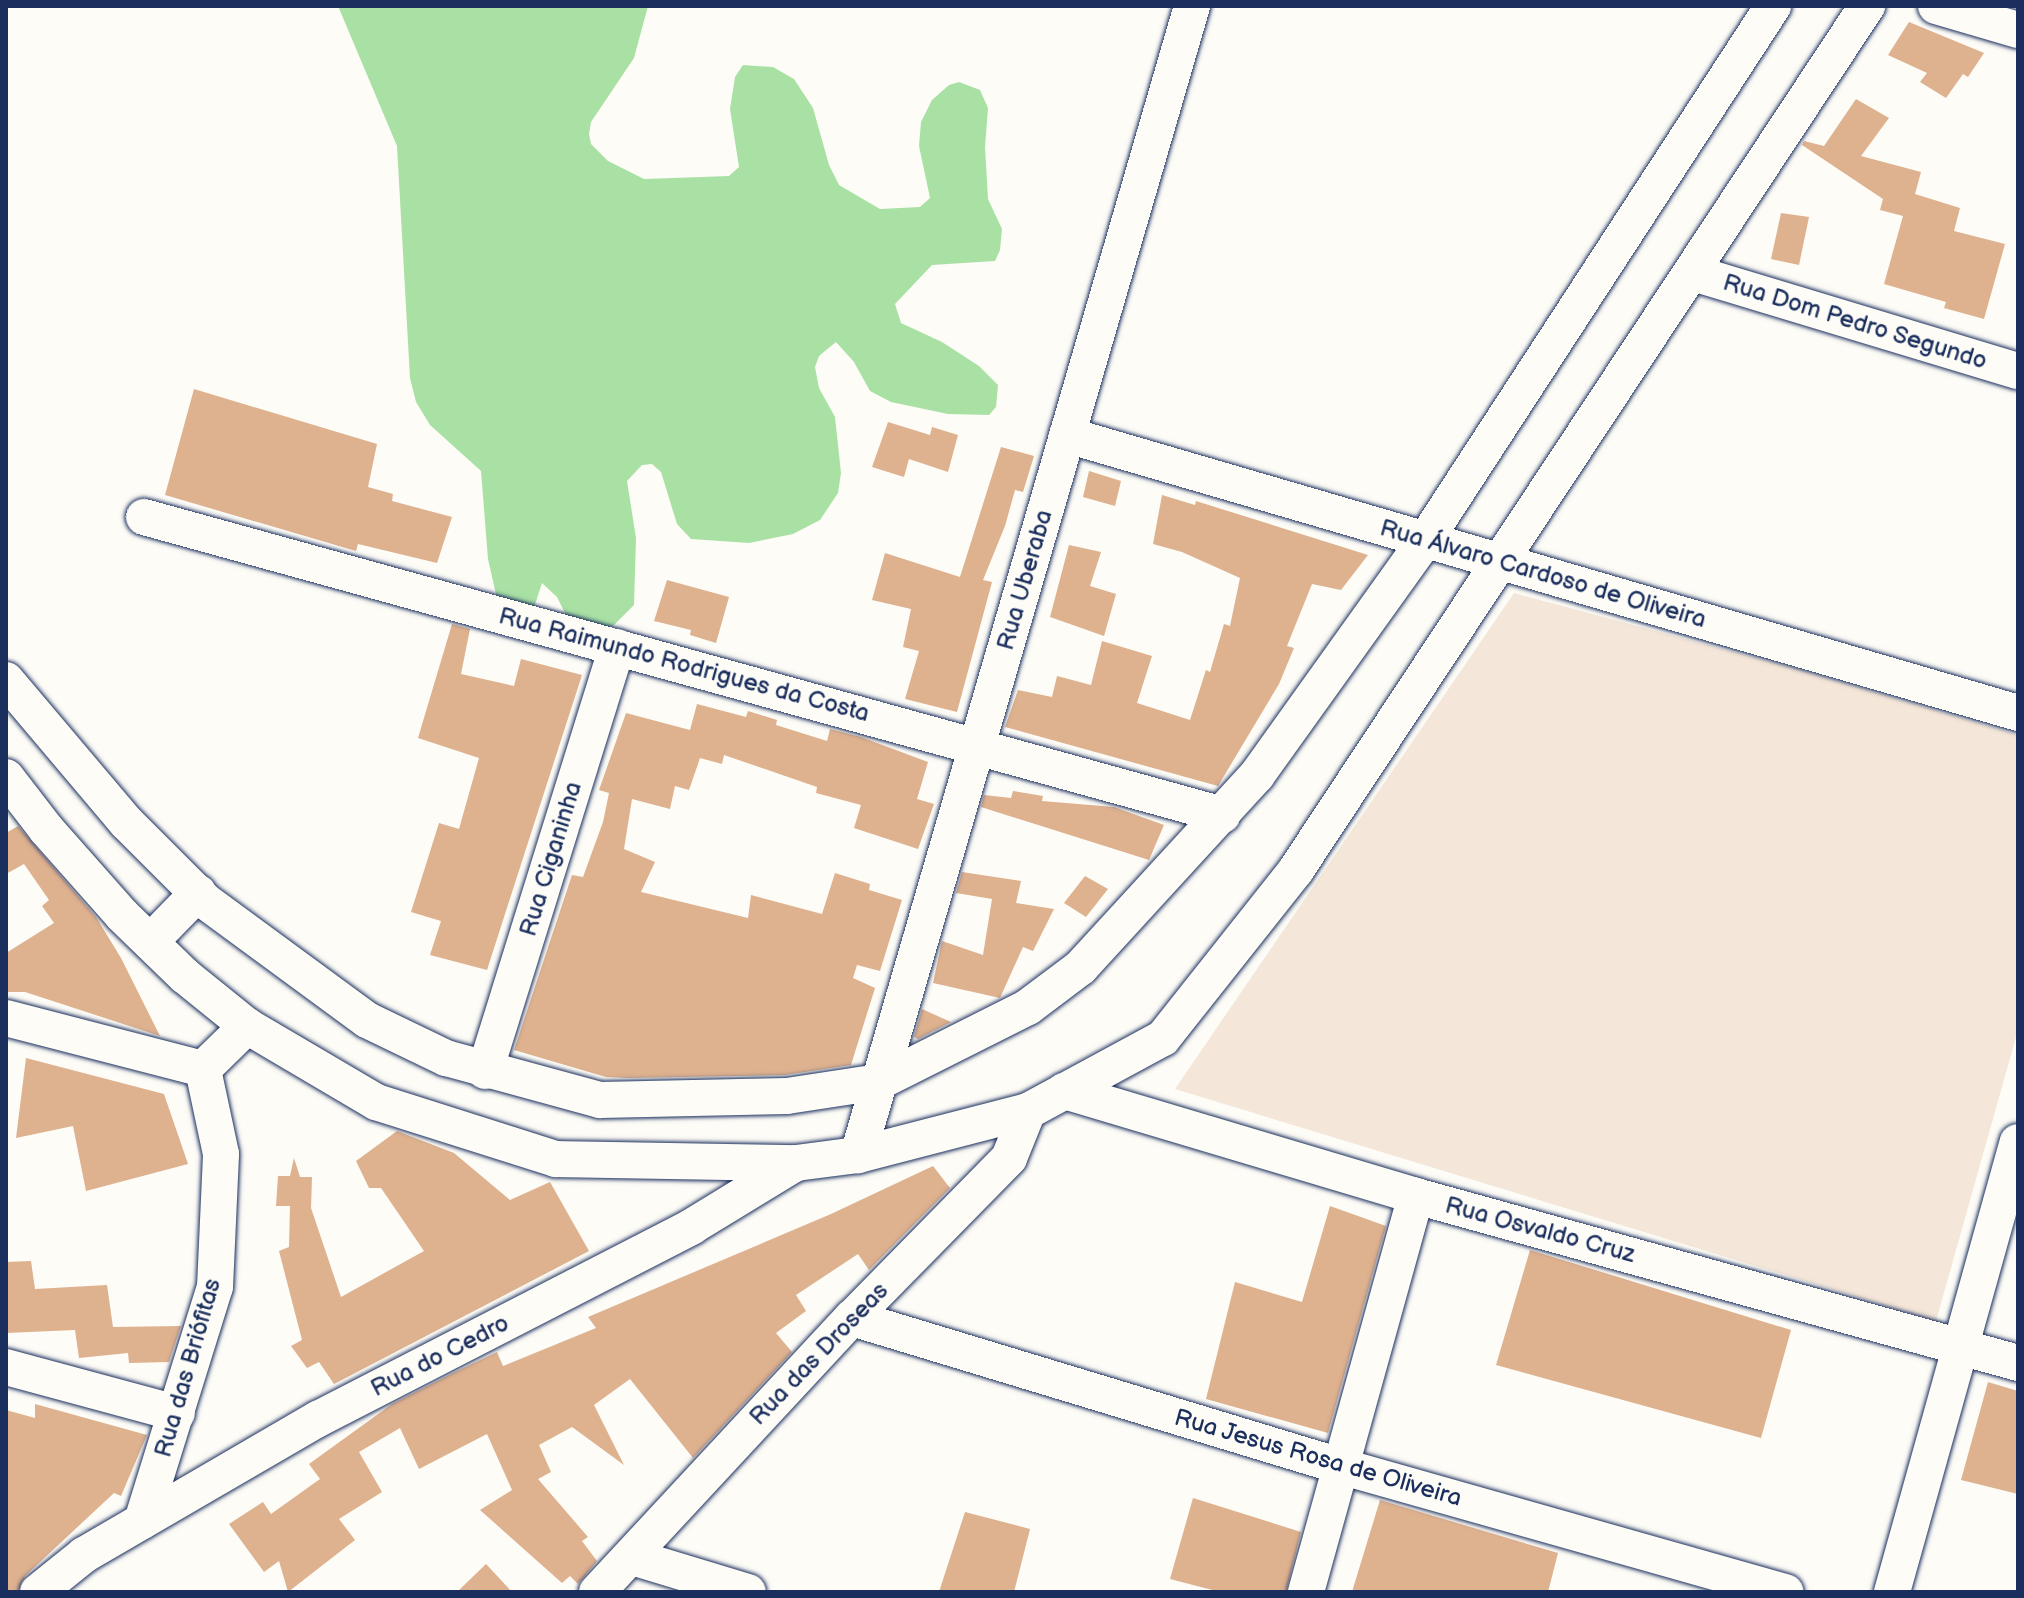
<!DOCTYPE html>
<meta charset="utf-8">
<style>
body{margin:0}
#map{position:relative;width:2024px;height:1598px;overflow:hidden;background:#fdfcf7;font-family:"Balsamiq Sans",sans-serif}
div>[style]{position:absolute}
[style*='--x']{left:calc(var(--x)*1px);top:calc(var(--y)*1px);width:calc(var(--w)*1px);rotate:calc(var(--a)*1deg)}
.built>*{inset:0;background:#f4e6d8}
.green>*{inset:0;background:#a9e1a4}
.building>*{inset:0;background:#deb18f}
.roads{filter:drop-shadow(0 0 2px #1b2f5e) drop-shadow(0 0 2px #1b2f5e)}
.minor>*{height:36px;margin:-18px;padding:0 18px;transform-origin:18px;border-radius:18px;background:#fdfcf7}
span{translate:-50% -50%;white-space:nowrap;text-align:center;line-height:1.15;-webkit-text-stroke:6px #fdfcf7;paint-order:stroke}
.street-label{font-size:24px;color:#1b2f5e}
.frame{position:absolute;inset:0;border:8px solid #1b2f5e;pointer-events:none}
</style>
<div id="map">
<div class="built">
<div style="clip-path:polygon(1514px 593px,1794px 668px,2018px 735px,2018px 1030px,1936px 1321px,1175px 1089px)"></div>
</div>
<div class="green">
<div style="clip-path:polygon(338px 6px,648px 6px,634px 58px,591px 122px,589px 134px,591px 144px,608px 161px,644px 179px,729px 176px,739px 167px,730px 109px,735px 77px,743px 65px,773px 67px,794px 79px,813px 108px,829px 165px,839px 185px,880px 209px,920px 207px,930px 198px,919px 146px,921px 122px,932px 100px,949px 85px,959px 82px,980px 90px,988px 108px,985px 147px,988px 199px,1002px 229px,1000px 250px,995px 261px,932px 265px,895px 304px,901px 323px,942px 342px,979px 366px,998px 385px,996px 407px,989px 415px,948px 414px,891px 402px,870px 391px,854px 362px,836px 342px,819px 356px,815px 367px,819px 388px,835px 417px,841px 473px,838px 493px,820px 520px,793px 534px,749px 543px,691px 539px,677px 524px,661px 472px,652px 464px,642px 465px,627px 481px,636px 538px,634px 605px,613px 626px,596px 635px,576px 635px,557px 597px,542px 583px,529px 623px,498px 603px,488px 559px,481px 471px,430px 425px,416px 402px,410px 378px,397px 146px)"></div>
</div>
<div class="building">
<div style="clip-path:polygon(1909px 22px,1984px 53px,1968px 77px,1963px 74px,1946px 98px,1920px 82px,1927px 73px,1888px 55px)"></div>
<div style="clip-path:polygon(1856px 99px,1889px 118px,1861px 156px,1921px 172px,1915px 194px,1960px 208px,1954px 231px,2005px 244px,1984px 319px,1944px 308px,1946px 302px,1884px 284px,1903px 216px,1880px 210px,1883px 199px,1802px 145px,1804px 141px,1824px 146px)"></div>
<div style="clip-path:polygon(1781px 213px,1809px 217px,1799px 265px,1771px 259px)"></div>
<div style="clip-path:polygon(194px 389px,377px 444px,368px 487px,393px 494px,392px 501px,452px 517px,437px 563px,358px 544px,356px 551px,165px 495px)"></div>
<div style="clip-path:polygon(888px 422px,930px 435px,932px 427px,958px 435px,948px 472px,909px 459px,904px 477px,872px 467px)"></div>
<div style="clip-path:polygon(1001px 447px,1034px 456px,1023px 492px,1015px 490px,1005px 526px,983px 580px,992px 582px,957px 712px,905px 699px,919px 651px,903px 647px,911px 609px,872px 600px,885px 553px,960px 577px)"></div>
<div style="clip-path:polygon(1089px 471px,1121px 481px,1115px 506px,1083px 497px)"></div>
<div style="clip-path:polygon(1162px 495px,1195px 505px,1196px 501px,1368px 555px,1341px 590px,1312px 584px,1287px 646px,1294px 648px,1279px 684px,1218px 786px,1005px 727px,1018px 690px,1052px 697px,1057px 676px,1091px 685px,1102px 641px,1152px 656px,1137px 703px,1190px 720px,1206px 670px,1210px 672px,1224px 624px,1230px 626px,1240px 578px,1182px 552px,1153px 544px)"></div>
<div style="clip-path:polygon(1069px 545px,1101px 552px,1090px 586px,1116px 594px,1104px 636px,1050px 617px)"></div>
<div style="clip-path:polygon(667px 580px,729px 597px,716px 643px,690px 635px,691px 630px,654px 621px)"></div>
<div style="clip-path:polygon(452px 624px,470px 629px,461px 674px,514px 686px,521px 659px,582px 675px,487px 970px,430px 955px,441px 921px,411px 912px,439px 823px,459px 829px,479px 758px,418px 738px)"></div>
<div style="clip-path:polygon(697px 704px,746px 717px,748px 711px,777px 720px,776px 725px,827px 741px,830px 729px,861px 737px,928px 762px,917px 799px,934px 804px,918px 849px,854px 828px,861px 805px,816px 793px,817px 787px,724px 755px,722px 764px,700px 758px,689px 790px,675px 786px,670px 809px,632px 799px,624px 849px,655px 862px,641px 892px,748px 918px,751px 895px,822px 914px,835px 873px,870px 884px,869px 890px,902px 900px,880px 971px,857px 965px,853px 978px,875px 988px,851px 1065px,785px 1075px,628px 1078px,606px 1077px,514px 1050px,572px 875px,583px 877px,603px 822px,609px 793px,599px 790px,626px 713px,690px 730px)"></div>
<div style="clip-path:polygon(1013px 791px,1043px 796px,1042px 801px,1114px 807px,1164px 825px,1149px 860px,981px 807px,984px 795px,1011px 798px)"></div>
<div style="clip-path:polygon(18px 826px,96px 917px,121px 958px,160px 1036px,25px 992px,6px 992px,6px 953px,54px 923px,42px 906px,49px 900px,24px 864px,6px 874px,6px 833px)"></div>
<div style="clip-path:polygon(962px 872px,1021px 881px,1016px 903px,1054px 909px,1033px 951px,1023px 947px,1000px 998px,933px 983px,942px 941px,983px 955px,992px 899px,956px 893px)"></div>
<div style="clip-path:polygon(1085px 876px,1108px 889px,1086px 917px,1064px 903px)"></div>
<div style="clip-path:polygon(922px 1009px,951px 1022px,918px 1039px,914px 1037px)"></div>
<div style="clip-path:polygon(26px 1058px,164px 1094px,188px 1164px,86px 1191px,73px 1126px,16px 1138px)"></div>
<div style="clip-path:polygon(397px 1131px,454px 1153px,510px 1200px,550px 1182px,589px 1251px,334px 1384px,319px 1362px,307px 1368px,291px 1346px,302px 1340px,279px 1251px,289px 1247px,290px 1206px,276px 1206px,278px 1176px,290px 1176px,294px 1158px,300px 1177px,312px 1177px,311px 1208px,341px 1297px,424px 1251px,381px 1188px,369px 1188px,356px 1161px)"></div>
<div style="clip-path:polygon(933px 1166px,950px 1188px,869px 1270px,858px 1254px,796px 1295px,806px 1311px,776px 1333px,792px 1352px,693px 1458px,630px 1379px,594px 1405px,624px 1465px,572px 1427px,539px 1445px,551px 1472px,538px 1479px,588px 1537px,582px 1541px,597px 1561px,578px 1584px,570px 1576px,562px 1583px,480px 1510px,512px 1490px,487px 1434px,419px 1469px,400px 1428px,359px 1452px,382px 1492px,339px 1519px,355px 1540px,288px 1592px,279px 1561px,264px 1572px,229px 1524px,263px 1502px,271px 1514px,320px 1479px,309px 1464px,392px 1404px,453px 1373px,497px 1352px,503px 1366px,596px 1328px,588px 1317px,831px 1214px)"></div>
<div style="clip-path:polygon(1330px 1206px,1386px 1226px,1328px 1433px,1206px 1399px,1235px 1282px,1302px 1302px)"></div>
<div style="clip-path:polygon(1530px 1250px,1791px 1330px,1761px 1438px,1496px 1365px)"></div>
<div style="clip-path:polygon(31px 1261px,35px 1289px,107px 1285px,113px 1327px,181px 1326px,169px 1362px,129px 1363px,128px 1353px,79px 1358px,75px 1330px,6px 1333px,6px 1262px)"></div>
<div style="clip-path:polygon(1988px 1382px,2018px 1391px,2018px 1494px,1961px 1480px)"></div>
<div style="clip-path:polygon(35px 1404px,147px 1435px,121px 1496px,114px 1493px,25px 1576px,18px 1592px,6px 1592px,6px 1410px,35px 1418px)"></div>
<div style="clip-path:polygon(1193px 1498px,1301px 1532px,1286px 1592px,1220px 1592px,1170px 1579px)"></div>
<div style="clip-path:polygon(1380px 1500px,1558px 1553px,1548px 1592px,1352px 1592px)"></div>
<div style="clip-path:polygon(965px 1512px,1030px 1529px,1014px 1592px,939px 1592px)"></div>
<div style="clip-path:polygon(486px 1564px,512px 1592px,457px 1592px)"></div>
</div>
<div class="roads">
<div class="minor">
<div style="--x:1936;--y:6;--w:85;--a:16.3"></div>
<div style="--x:1693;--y:273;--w:339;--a:16.8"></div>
<div style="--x:1067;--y:435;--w:991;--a:16.29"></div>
<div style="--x:144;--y:517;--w:1119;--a:15.44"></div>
<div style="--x:6;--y:680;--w:187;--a:49.8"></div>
<div style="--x:127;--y:823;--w:110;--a:45"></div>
<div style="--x:205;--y:901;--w:201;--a:36.3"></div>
<div style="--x:367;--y:1020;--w:88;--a:25.7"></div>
<div style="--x:446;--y:1058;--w:160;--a:15.3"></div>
<div style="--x:600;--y:1100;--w:187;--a:-1.2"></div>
<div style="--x:787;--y:1096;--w:93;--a:-8.7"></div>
<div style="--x:879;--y:1082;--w:167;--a:-26.7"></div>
<div style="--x:1028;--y:1007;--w:66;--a:-37"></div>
<div style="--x:1081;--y:967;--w:260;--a:-47.5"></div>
<div style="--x:1257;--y:775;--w:290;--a:-54.4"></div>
<div style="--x:1426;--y:539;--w:636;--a:-56.93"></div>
<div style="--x:6;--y:777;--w:66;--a:52.4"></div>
<div style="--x:46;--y:829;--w:115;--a:48.5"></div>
<div style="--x:122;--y:915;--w:88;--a:44.1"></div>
<div style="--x:185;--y:976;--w:80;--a:38.9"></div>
<div style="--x:247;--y:1026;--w:150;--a:30.5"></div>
<div style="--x:376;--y:1102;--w:189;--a:17.6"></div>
<div style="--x:556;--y:1159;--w:240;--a:1"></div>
<div style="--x:150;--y:942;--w:69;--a:-45.6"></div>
<div style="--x:6;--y:1018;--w:203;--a:14.5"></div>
<div style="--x:203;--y:1069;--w:62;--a:-44.3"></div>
<div style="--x:485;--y:1071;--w:444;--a:-72.7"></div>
<div style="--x:1064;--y:1091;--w:367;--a:16.6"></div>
<div style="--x:1416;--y:1196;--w:625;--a:15.5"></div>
<div style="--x:858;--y:1155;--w:1197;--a:-73.79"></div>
<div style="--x:852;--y:1318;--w:510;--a:16.87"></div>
<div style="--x:1340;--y:1466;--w:463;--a:15.8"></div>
<div style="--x:6;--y:1367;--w:177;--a:15.1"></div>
<div style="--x:142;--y:1521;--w:245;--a:-72.7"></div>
<div style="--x:215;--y:1287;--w:133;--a:-87.4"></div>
<div style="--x:221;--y:1154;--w:87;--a:-102"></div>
<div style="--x:632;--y:1557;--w:121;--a:16.8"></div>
<div style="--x:38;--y:1592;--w:59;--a:-38.8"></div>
<div style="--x:84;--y:1555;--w:271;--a:-30.2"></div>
<div style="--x:318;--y:1419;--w:420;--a:-27.2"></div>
<div style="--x:691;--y:1227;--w:123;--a:-31.4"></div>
<div style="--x:796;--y:1163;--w:63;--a:-7.4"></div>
<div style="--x:858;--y:1155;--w:176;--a:-14.5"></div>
<div style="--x:1028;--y:1111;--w:153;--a:-28.4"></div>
<div style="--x:1163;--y:1038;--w:214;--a:-51.6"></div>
<div style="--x:1296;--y:870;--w:1036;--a:-56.54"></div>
<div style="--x:597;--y:1592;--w:374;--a:-47.1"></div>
<div style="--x:852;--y:1318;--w:224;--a:-45.5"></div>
<div style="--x:1009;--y:1158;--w:51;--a:-68"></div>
<div style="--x:1306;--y:1592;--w:411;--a:-74.5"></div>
<div style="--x:1892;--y:1592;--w:467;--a:-74.4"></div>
</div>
</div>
<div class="street-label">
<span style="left:1855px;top:322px;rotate:17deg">Rua Dom Pedro Segundo</span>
<span style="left:1543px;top:574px;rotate:16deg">Rua Álvaro Cardoso de Oliveira</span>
<span style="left:1025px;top:580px;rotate:-74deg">Rua Uberaba</span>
<span style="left:684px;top:665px;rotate:15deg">Rua Raimundo Rodrigues da Costa</span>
<span style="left:551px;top:859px;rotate:-73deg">Rua Ciganinha</span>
<span style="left:1540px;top:1230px;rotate:15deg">Rua Osvaldo Cruz</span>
<span style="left:819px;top:1354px;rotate:-46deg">Rua das Droseas</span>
<span style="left:440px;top:1356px;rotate:-27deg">Rua do Cedro</span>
<span style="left:188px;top:1368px;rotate:-74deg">Rua das Briófitas</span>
<span style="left:1318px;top:1458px;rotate:16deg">Rua Jesus Rosa de Oliveira</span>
</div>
<div class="frame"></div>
</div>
